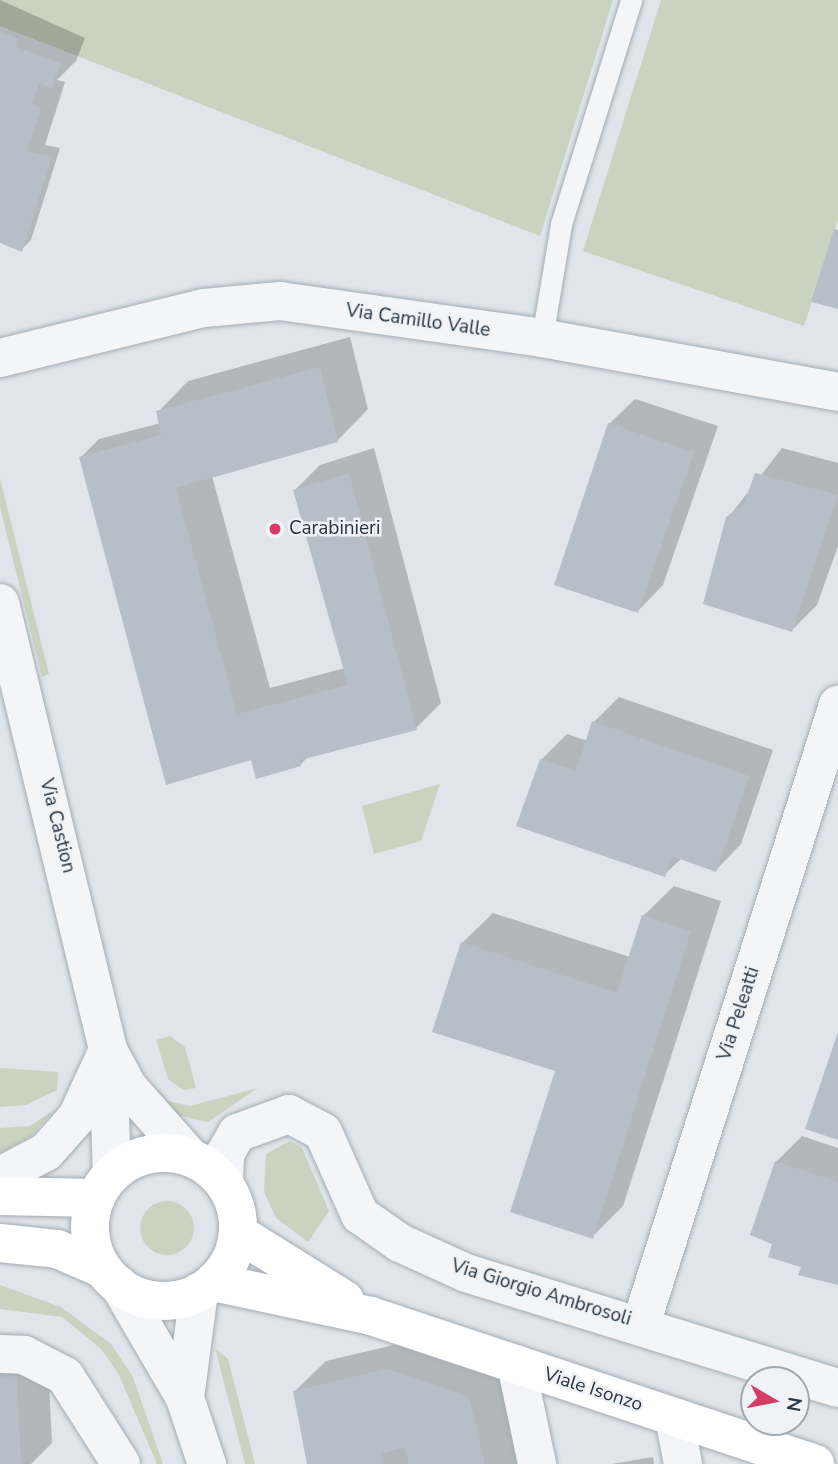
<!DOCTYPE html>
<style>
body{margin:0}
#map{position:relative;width:838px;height:1464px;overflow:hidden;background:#dfe5ea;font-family:"Nunito Sans",sans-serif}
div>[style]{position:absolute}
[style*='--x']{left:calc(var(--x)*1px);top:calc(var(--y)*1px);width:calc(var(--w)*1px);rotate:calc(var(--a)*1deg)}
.green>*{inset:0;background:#c8d4c0}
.round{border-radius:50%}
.shadow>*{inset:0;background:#0003}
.building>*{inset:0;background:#b6bfc7}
.roads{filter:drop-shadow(0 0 2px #a4acb4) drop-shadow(0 0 2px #a4acb4)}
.service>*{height:21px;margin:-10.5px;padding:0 10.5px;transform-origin:10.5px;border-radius:10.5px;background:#f3f5f8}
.minor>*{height:38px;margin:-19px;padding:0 19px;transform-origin:19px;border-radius:19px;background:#f3f5f8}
.secondary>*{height:38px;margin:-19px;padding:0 19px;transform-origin:19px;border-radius:19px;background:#fff}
.secondary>.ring{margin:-19px;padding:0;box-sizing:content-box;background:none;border:38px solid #fff;border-radius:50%}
.dots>*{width:19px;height:19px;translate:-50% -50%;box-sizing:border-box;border:4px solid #eff3f7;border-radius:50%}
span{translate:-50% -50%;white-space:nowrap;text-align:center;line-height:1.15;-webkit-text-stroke:5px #eff3f7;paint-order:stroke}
.street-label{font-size:19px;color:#273442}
.poi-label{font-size:19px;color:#273442}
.left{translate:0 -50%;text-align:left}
.north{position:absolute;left:740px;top:1366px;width:70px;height:70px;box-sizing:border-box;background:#eff3f7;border:2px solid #9fa7af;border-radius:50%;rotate:100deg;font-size:19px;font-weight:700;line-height:28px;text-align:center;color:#273442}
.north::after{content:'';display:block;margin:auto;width:24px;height:32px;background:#d73c67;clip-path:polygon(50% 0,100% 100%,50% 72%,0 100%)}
</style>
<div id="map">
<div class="green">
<div style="clip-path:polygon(0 0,613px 0,540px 236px,0 26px)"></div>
<div style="clip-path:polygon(661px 0,838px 0,838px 219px,804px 326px,583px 251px)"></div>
<div style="clip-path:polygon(0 478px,49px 674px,42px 677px,0 507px)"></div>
<div style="clip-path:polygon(440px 784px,421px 841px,374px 854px,362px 806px)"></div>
<div style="clip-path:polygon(170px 1036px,185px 1047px,196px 1088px,183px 1090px,168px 1079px,156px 1040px)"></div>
<div style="clip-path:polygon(0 1068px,58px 1072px,57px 1090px,26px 1105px,0 1107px)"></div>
<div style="clip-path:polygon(152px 1085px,168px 1101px,190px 1106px,258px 1088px,208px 1122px,177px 1115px)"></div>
<div style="clip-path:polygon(55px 1109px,30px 1137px,0 1154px,0 1128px,30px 1126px)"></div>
<div style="clip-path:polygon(290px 1141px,302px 1148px,329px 1211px,308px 1242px,276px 1218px,264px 1192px,266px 1154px)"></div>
<div class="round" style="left:140px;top:1201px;width:54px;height:54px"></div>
<div style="clip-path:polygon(0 1285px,61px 1307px,111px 1344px,133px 1377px,163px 1464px,157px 1464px,118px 1373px,101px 1349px,62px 1317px,0 1309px)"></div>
<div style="clip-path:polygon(215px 1348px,228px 1359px,255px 1464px,245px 1464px)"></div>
</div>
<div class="shadow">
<div style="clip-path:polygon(0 0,85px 38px,76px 61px,57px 80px,65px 82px,45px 145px,60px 148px,31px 240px,21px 250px,0 241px)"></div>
<div style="clip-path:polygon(350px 337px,368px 409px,338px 440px,212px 476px,270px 688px,345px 668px,295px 490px,320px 465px,374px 448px,441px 703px,416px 728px,309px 756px,300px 765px,252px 758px,81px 457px,99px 439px,161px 423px,158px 412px,188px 381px)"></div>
<div style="clip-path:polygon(635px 399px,718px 426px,663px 585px,638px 611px,609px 424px)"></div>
<div style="clip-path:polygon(782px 448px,838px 463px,838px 546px,817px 605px,792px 630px,728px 518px)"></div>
<div style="clip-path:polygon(619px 697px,773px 750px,741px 844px,716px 870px,682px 858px,664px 875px,541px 760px,567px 734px,588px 741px,594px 722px)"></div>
<div style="clip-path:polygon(674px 886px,721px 901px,623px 1206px,592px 1237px,557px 1070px,462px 943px,493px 913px,630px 957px,643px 916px)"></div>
<div style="clip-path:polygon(802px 1136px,838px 1148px,838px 1284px,775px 1243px,776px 1162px)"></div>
<div style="clip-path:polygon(419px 1339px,500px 1366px,542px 1464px,309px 1464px,295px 1391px,326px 1361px)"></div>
<div style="clip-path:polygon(47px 1344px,52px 1443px,31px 1464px,0 1464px,0 1346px)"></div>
<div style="clip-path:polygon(653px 1457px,654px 1464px,612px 1464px)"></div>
</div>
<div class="building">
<div style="clip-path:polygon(0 32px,18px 39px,16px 47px,61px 63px,51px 88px,39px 83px,32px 105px,41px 108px,27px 151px,52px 157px,22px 252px,0 243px)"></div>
<div style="clip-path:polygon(834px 229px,838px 230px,838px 309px,811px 302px)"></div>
<div style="clip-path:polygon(320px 367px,338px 442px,176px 488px,237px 714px,348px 685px,293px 490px,349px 473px,417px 730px,300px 760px,301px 766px,256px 779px,251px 760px,166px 785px,79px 457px,161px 435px,156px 411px)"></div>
<div style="clip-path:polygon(608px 423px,694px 452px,638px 613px,554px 585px)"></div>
<div style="clip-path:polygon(755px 473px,838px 495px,792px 632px,703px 604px,726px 517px,744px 504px)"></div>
<div style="clip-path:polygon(592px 721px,749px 776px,716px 872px,672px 856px,665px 877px,516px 826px,540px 759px,576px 771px)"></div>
<div style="clip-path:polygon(642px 915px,691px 931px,593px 1239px,510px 1212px,555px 1071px,432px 1032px,461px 942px,617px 993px)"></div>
<div style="clip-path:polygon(838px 1032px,838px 1140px,805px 1129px)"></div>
<div style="clip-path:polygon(775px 1161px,838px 1182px,838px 1285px,798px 1275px,801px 1267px,768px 1257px,772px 1244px,750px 1235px)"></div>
<div style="clip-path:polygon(387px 1369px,469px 1397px,485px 1464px,409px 1464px,404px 1447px,382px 1454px,384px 1464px,307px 1464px,293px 1391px)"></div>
<div style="clip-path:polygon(17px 1374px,21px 1464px,0 1464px,0 1375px)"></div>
</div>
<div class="roads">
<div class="service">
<div style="--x:542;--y:338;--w:116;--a:-80.5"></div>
<div style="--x:561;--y:224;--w:235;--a:-72.6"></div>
</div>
<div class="minor">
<div style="--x:0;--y:358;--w:210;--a:-13.8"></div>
<div style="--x:204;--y:308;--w:76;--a:-5.3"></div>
<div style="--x:280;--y:301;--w:265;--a:8"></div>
<div style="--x:542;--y:338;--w:301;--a:10.3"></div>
<div style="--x:0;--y:603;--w:460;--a:76.4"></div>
<div style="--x:108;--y:1050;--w:124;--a:88.2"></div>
<div style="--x:0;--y:1176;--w:52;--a:-27.6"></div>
<div style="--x:46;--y:1152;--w:47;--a:-48.5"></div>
<div style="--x:77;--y:1117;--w:74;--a:-65.2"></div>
<div style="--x:108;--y:1050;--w:42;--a:61.6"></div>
<div style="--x:128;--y:1087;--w:92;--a:48.5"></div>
<div style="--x:224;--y:1183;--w:29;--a:-88"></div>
<div style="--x:225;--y:1154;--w:24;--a:-60"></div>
<div style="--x:237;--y:1133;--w:55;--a:-20.1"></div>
<div style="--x:289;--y:1114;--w:38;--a:28"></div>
<div style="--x:323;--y:1132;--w:91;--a:66"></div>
<div style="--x:360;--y:1215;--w:49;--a:35"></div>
<div style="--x:400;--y:1243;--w:72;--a:24.4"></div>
<div style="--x:466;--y:1273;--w:389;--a:17.2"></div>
<div style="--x:119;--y:1285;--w:131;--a:59.7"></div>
<div style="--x:185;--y:1398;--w:70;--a:71.6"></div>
<div style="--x:641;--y:1324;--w:650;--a:-72.35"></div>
<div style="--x:0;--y:1354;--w:24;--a:2"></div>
<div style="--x:24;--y:1355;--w:46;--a:27.1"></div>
<div style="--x:65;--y:1376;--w:104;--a:57.5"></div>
<div style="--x:516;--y:1364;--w:102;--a:78.1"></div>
<div style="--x:185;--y:1398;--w:107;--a:-82.5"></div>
<div style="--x:674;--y:1417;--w:48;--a:79.2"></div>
</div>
<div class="secondary">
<div class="ring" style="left:90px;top:1153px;width:110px;height:110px"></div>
<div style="--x:0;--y:1196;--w:96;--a:1.2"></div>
<div style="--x:238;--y:1233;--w:126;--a:32.1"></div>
<div style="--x:0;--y:1243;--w:57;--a:6"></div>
<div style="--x:57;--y:1249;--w:50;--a:23.5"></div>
<div style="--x:213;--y:1282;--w:162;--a:12.1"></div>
<div style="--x:371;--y:1316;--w:468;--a:18.4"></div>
</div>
</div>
<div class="dots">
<div style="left:275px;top:529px;background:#d73c67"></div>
</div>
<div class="street-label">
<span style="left:418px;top:321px;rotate:8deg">Via Camillo Valle</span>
<span style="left:57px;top:826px;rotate:76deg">Via Castion</span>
<span style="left:739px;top:1014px;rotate:-72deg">Via Peleatti</span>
<span style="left:541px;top:1293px;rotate:17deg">Via Giorgio Ambrosoli</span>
<span style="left:593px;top:1390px;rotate:18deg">Viale Isonzo</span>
</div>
<div class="poi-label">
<span class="left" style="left:289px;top:529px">Carabinieri</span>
</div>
<div class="north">N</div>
</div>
